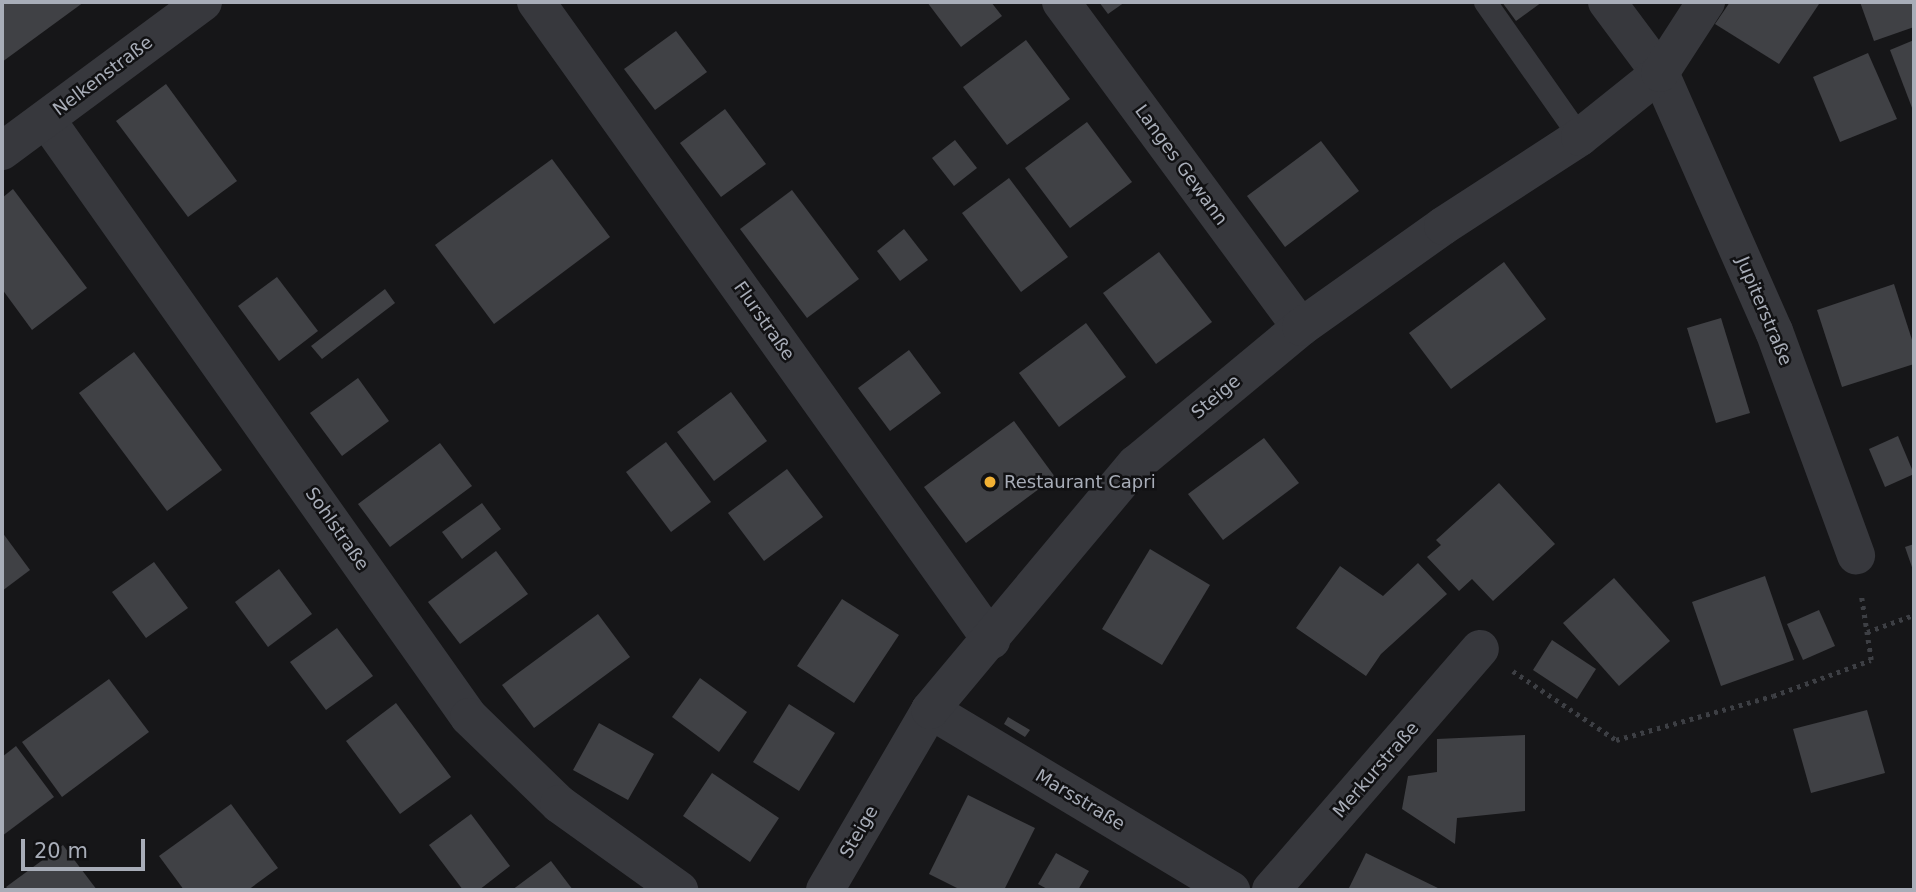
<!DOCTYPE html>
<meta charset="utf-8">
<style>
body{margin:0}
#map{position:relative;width:1916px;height:892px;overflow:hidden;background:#161618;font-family:"DejaVu Sans",sans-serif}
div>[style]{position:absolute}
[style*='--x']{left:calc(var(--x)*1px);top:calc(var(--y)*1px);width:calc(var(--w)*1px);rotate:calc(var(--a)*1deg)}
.building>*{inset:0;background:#404145}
.path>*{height:4.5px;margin-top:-2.25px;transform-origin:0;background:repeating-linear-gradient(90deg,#3d3f44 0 3.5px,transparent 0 8.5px)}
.lane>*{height:23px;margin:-11.5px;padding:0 11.5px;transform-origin:11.5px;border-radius:11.5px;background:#37383d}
.street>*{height:38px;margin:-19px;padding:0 19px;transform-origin:19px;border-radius:19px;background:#37383d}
.dots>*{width:19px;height:19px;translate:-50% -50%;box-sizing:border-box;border:4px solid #111113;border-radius:50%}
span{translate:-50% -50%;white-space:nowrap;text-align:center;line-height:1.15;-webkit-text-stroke:5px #111113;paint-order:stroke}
.street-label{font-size:18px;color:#a8adb8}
.poi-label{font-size:18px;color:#a8adb8}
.left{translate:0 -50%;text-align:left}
.frame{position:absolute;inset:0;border:4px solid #a8adb8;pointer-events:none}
.scale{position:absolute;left:21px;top:839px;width:124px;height:32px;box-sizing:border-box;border:4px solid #a8adb8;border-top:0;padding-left:9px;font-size:21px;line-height:24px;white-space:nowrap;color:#a8adb8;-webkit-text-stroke:5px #111113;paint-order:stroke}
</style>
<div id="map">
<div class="building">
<div style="clip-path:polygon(2px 2px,84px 2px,2px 62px)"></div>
<div style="clip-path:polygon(927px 2px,991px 2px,1002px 16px,961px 47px)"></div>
<div style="clip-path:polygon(1099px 2px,1125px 2px,1108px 14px)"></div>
<div style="clip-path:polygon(1502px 2px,1542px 2px,1516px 21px)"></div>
<div style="clip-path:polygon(1730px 2px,1815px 2px,1819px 4px,1779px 64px,1715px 24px)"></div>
<div style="clip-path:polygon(1860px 2px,1914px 2px,1914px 27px,1874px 41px)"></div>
<div style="clip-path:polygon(676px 31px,707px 72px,655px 110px,624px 69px)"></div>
<div style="clip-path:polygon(1026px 40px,1070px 99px,1007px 145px,963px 87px)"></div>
<div style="clip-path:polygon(1914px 40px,1914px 113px,1890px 50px)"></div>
<div style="clip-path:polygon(1868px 53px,1897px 119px,1840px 142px,1813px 77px)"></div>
<div style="clip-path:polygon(166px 84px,237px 181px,188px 217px,116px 121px)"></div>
<div style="clip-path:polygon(725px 109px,766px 164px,721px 197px,680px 143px)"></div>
<div style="clip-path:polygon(1087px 122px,1132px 182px,1070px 228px,1025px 168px)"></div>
<div style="clip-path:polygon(955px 140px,977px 168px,954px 186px,932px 158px)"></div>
<div style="clip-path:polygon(1321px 141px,1359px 191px,1285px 247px,1247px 196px)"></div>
<div style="clip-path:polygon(552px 159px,610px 237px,494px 324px,435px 245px)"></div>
<div style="clip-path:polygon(1009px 178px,1068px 257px,1021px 292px,962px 213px)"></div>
<div style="clip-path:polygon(13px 189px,87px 288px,32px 330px,2px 289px,2px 198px)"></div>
<div style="clip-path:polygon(792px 190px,859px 279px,807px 318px,740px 229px)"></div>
<div style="clip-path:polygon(904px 229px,928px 260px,900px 281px,877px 251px)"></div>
<div style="clip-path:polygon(1159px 252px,1212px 322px,1156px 364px,1103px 293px)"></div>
<div style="clip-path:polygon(1504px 262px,1546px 319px,1451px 389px,1409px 333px)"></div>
<div style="clip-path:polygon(277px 277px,318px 331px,279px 361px,238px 306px)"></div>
<div style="clip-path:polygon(1894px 284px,1914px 346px,1914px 364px,1842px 387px,1817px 310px)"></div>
<div style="clip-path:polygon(385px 289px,395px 303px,322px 359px,311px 346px)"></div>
<div style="clip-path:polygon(1721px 318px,1750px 413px,1716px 423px,1687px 328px)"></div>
<div style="clip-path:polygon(1086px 323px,1126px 377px,1059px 427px,1019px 373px)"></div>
<div style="clip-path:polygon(909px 350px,941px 393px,890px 431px,858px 388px)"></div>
<div style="clip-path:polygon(134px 352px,222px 470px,167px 511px,79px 393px)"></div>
<div style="clip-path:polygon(358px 378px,389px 421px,342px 456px,310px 413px)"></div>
<div style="clip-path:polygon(731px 392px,767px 441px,714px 481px,677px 432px)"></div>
<div style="clip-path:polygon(1014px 421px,1055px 477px,966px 543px,924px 487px)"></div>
<div style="clip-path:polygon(1898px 436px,1914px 474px,1885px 487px,1869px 449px)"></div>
<div style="clip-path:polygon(1264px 438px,1299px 483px,1223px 540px,1188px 494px)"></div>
<div style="clip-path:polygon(666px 442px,711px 502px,671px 532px,626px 472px)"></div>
<div style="clip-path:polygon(440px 443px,472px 486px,390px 547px,358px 504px)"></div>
<div style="clip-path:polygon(787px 469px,823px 517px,764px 561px,728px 513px)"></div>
<div style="clip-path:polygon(1499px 483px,1555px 544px,1493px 601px,1472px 579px,1459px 591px,1427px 557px,1441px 545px,1436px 540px)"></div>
<div style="clip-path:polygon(482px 503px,501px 529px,462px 559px,442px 532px)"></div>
<div style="clip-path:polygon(2px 532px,30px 570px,2px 591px)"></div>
<div style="clip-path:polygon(1914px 544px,1914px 573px,1905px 547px)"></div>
<div style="clip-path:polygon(1150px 549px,1210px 585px,1162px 665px,1102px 629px)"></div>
<div style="clip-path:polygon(496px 551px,528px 594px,460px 644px,428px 602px)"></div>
<div style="clip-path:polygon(154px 562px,188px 608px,146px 638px,112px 592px)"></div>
<div style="clip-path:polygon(1418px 563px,1447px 594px,1381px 654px,1366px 676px,1296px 628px,1340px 566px,1383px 596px)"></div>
<div style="clip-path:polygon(279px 569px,312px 614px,268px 647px,235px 602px)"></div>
<div style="clip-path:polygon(1765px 576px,1794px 660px,1721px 686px,1692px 602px)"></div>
<div style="clip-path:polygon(1614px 578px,1670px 641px,1619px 686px,1563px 623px)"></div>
<div style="clip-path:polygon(842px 599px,899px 635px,854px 703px,797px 666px)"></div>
<div style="clip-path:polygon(1819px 610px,1835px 646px,1803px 660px,1787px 624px)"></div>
<div style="clip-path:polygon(598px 614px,630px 657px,534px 728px,502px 685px)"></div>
<div style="clip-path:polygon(337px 628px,373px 676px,326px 710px,290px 662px)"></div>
<div style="clip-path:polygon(1552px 640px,1596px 669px,1577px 699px,1533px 670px)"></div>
<div style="clip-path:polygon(700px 678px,747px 712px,719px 752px,672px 717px)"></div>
<div style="clip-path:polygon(109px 679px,149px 732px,62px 797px,22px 742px)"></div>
<div style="clip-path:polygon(396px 703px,451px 777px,400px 814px,346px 741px)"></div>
<div style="clip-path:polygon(789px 704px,835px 733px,799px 791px,753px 762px)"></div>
<div style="clip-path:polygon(1867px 710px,1885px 773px,1811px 793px,1793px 729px)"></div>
<div style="clip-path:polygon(1008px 717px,1030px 730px,1025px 737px,1004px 724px)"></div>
<div style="clip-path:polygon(599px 723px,654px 754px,628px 800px,573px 770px)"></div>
<div style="clip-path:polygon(1525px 735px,1525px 811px,1457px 818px,1455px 844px,1402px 809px,1408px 776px,1437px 772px,1437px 739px)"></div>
<div style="clip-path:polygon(16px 746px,54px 797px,2px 836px,2px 757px)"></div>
<div style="clip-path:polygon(712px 773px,779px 818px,750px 862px,683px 816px)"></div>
<div style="clip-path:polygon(968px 795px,1035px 828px,1004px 890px,961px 890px,929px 874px)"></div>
<div style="clip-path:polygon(231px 804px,278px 868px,248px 890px,184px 890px,159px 856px)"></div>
<div style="clip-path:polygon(471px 814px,510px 866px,479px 890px,463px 890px,429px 845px)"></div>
<div style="clip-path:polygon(63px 845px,97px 890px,9px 890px,6px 887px)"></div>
<div style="clip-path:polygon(1056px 853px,1089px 871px,1078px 890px,1049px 890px,1038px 884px)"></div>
<div style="clip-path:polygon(1366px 853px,1442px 890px,1348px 890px)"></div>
<div style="clip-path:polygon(551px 861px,573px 890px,512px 890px)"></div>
</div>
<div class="path">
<div style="--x:1867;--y:632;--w:50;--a:-19.9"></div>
<div style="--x:1513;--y:671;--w:124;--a:33.8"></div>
<div style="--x:1616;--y:740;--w:163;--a:-15.7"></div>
<div style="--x:1773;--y:696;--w:104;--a:-20.2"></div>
<div style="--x:1871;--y:660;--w:66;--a:-98.7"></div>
</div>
<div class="lane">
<div style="--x:1485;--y:2;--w:165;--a:54.9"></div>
</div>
<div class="street">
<div style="--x:536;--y:2;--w:784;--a:54.5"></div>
<div style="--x:1061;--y:2;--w:404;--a:53.6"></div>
<div style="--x:1607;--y:2;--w:89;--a:53.3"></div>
<div style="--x:1660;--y:73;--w:282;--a:66.2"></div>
<div style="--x:1774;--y:331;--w:239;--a:69.9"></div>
<div style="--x:46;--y:119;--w:732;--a:54.73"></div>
<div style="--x:469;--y:717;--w:125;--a:44"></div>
<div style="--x:559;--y:804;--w:148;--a:35.6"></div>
<div style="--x:2;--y:151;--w:250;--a:-36.5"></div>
<div style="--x:930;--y:710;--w:351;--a:30.9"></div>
<div style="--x:825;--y:890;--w:208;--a:-59.7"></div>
<div style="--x:930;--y:710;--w:321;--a:-50.1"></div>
<div style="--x:1136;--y:464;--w:214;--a:-39.7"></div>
<div style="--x:1301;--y:327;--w:174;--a:-35.4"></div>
<div style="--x:1443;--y:226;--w:163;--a:-33"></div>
<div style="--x:1580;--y:137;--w:102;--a:-38.7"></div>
<div style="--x:1660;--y:73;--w:85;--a:-57.1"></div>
<div style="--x:1271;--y:890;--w:319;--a:-49.1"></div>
</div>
<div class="dots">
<div style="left:990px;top:482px;background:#f2b134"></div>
</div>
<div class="street-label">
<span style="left:103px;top:76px;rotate:-37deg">Nelkenstraße</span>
<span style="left:1181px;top:165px;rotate:54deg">Langes Gewann</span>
<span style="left:1764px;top:311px;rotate:67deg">Jupiterstraße</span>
<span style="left:764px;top:321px;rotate:55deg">Flurstraße</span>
<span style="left:1216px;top:397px;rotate:-40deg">Steige</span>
<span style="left:337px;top:529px;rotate:55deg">Sohlstraße</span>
<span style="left:1376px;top:770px;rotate:-49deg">Merkurstraße</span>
<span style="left:1080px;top:800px;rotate:31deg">Marsstraße</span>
<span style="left:859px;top:832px;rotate:-60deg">Steige</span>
</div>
<div class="poi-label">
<span class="left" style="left:1004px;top:482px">Restaurant Capri</span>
</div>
<div class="frame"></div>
<div class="scale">20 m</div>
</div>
